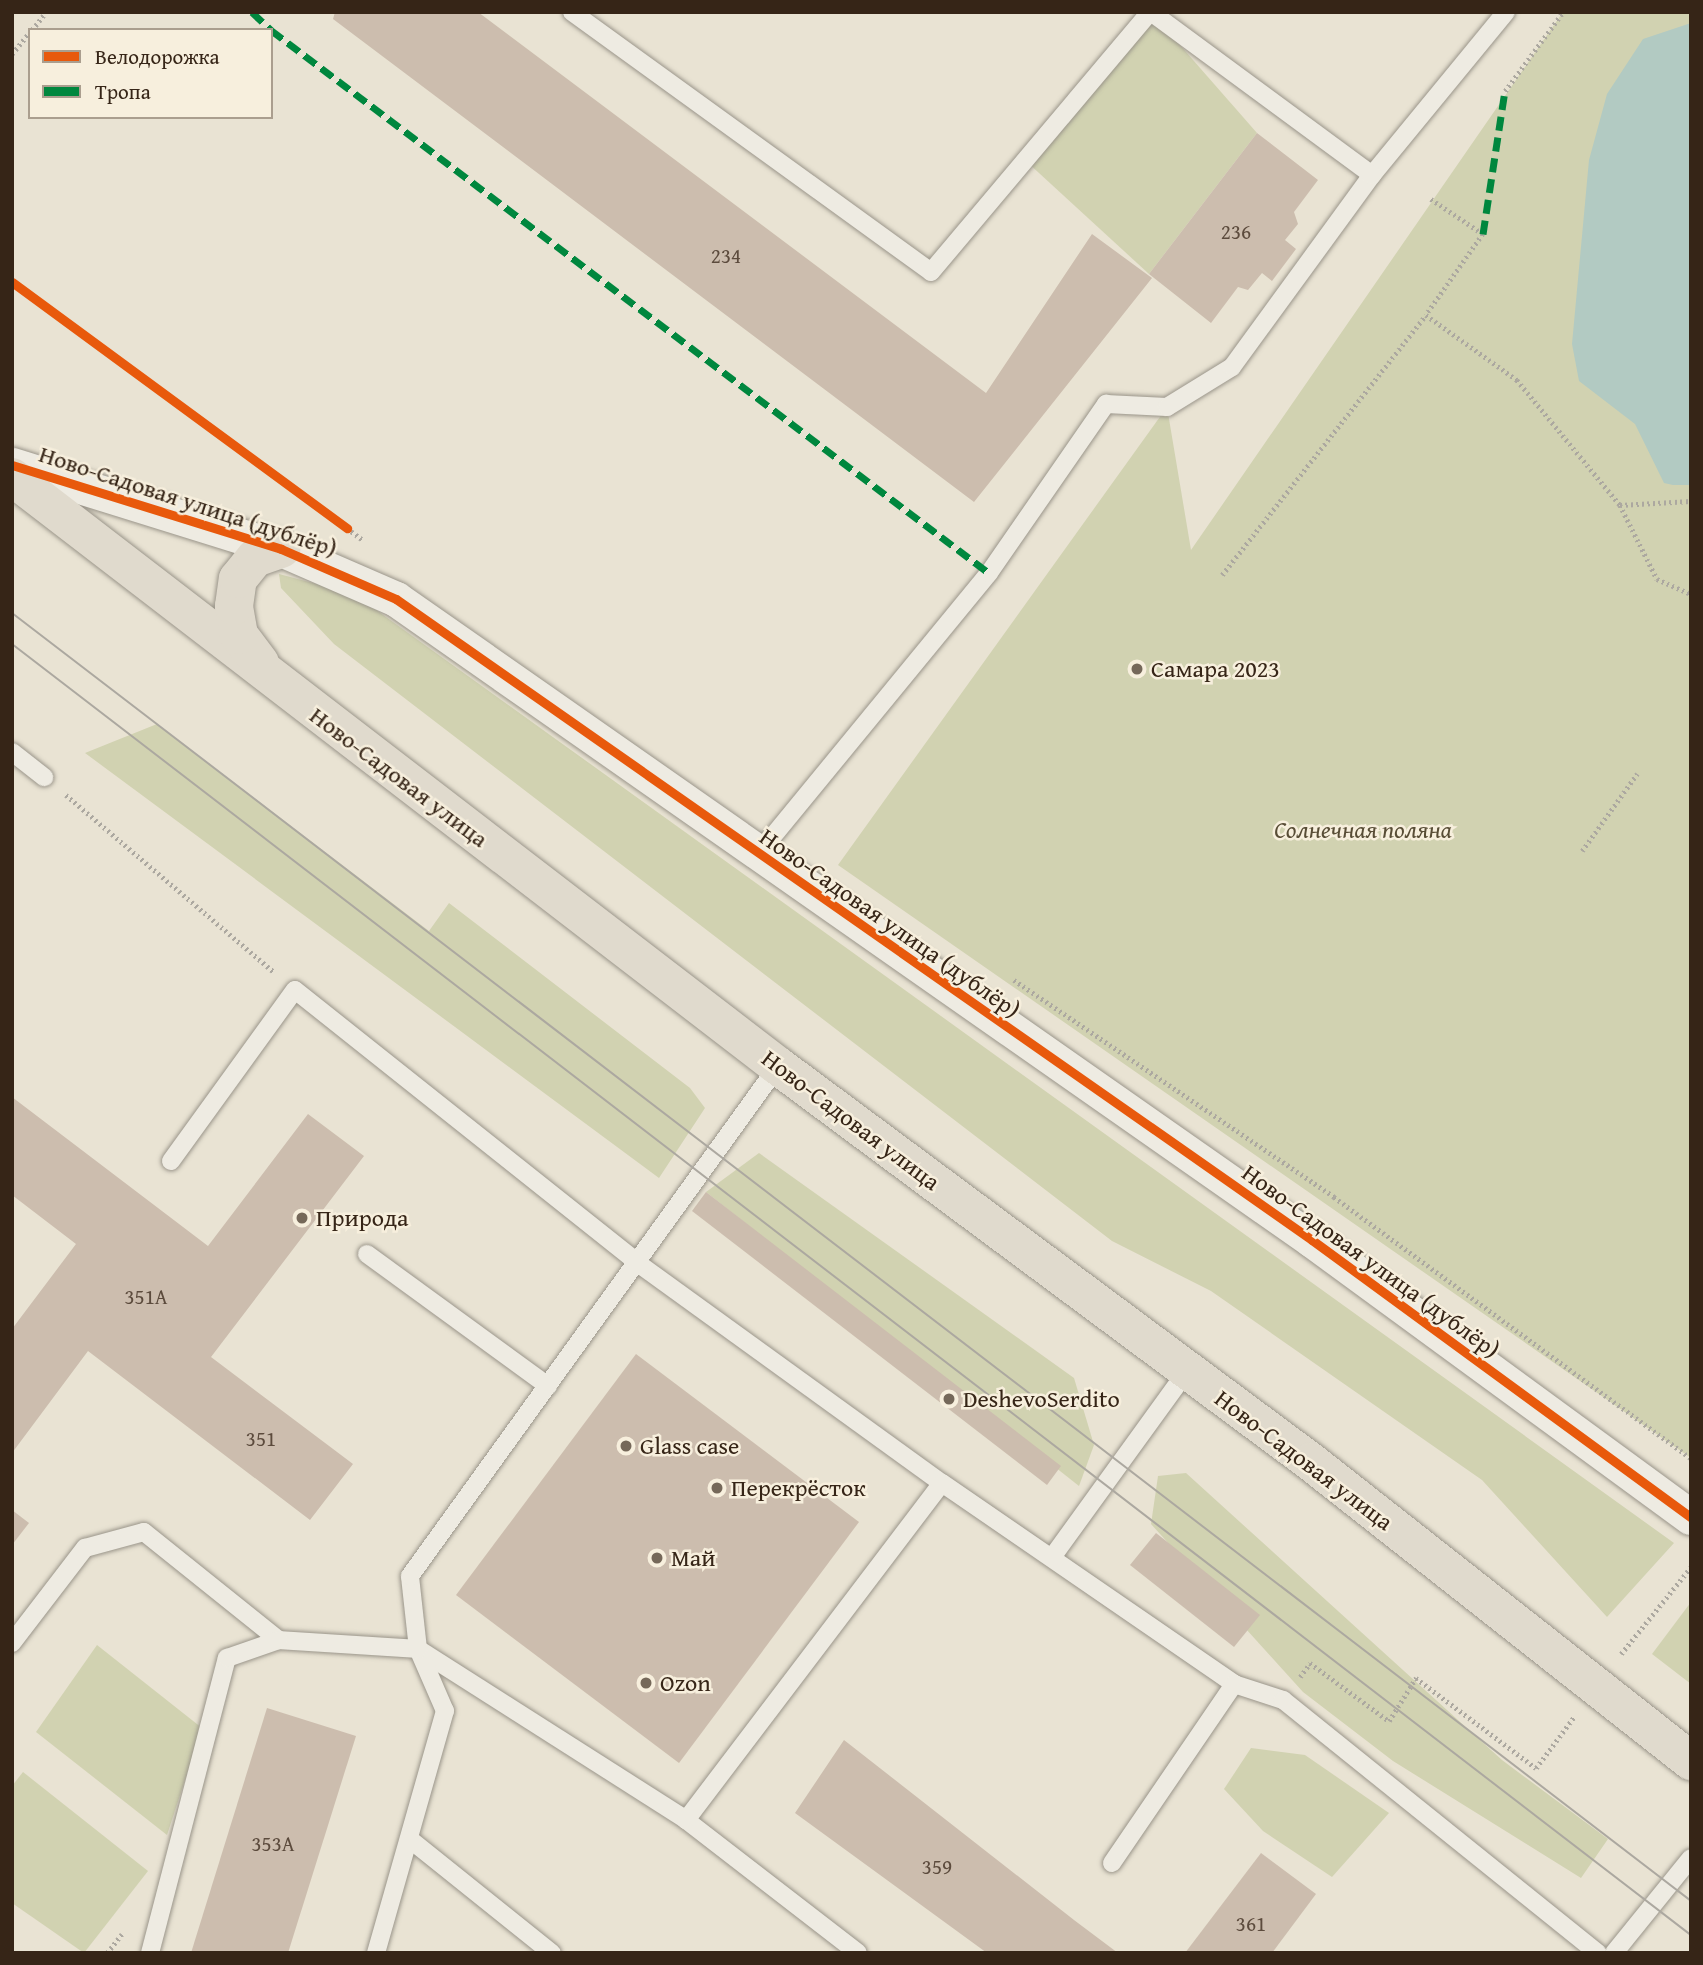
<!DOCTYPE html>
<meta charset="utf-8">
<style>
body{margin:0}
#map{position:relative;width:1703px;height:1965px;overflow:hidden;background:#e9e3d3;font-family:"Gentium Book Plus",serif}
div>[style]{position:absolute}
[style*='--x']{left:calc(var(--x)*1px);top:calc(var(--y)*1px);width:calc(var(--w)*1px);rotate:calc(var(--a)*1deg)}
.green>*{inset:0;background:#d1d2b1}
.water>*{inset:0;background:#b2cac2}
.building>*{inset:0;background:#ccbdae}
.path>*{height:4.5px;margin-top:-2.25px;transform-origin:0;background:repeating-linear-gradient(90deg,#aca8a0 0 2px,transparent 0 5.5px)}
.roads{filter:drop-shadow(0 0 2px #9a958a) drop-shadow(0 0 2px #9a958a)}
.service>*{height:18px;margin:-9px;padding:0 9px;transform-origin:9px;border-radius:9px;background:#eeebe2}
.minor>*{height:35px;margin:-17.5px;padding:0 17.5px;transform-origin:17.5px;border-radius:17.5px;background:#eeebe2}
.primary>*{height:38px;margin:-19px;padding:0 19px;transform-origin:19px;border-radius:19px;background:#e0dacd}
.tram>*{height:2px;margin:-1px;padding:0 1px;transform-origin:1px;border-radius:1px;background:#aca8a0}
.quiet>*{height:7px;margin-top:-3.5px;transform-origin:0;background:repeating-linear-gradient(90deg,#00873e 0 14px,transparent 0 21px)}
.cycleway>*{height:9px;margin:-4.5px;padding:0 4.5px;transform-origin:4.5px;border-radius:4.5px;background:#e8590c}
.dots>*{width:19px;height:19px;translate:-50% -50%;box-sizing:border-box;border:4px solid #f7efdd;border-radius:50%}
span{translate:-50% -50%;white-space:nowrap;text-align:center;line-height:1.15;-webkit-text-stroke:5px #f7efdd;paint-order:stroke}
.number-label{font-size:21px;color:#5c4b3d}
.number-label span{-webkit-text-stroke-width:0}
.street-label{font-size:24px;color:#362517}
.poi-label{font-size:24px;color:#362517}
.left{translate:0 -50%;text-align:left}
.park-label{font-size:24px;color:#584d36;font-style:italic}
.frame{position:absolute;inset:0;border:14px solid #362517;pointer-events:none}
.legend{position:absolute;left:28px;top:28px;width:245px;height:91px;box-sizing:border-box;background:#f7efdd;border:2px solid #aa9e8e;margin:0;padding:9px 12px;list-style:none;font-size:21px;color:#362517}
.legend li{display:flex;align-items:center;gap:14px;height:35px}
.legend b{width:35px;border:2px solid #aa9e8e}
</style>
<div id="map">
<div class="green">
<div style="clip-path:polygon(1151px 12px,1257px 133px,1149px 274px,1027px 162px)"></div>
<div style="clip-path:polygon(1563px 12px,1691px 12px,1691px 1458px,838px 865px,1167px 407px,1191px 550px)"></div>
<div style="clip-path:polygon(279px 574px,354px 594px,1674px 1543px,1607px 1617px,1482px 1480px,1211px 1291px,1112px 1241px,334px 644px,281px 588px)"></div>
<div style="clip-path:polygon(157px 724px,429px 931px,449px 903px,690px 1088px,705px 1108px,659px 1178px,85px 753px)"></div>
<div style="clip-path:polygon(759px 1153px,1074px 1378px,1094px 1445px,1079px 1486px,706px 1192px)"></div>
<div style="clip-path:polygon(1186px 1473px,1502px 1760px,1608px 1839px,1581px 1878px,1393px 1761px,1303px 1692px,1151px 1524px,1158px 1476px)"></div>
<div style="clip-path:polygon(1691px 1602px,1691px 1684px,1652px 1654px)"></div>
<div style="clip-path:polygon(97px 1645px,202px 1728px,167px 1835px,36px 1732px)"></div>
<div style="clip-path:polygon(1251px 1748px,1305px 1755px,1389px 1813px,1332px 1877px,1263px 1831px,1224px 1789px)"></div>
<div style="clip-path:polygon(23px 1772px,148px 1871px,84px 1953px,12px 1903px,12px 1786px)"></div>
</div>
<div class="water">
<div style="clip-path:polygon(1691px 23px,1691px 485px,1673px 485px,1664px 483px,1635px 424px,1579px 381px,1572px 344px,1589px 160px,1607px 94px,1643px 39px)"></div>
</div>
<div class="building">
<div style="clip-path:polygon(335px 12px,478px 12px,986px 393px,1092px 234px,1152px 278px,974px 502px,333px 19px)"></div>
<div style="clip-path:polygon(1257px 133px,1318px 180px,1294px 212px,1298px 224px,1285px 240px,1296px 249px,1272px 281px,1262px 273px,1248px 290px,1238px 287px,1211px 323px,1149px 274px)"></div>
<div style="clip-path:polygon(12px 1097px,208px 1246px,308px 1114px,364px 1156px,211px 1357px,353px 1464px,310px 1520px,88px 1351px,12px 1453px,12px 1329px,76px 1244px,12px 1195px)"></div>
<div style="clip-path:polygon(706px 1192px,1061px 1466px,1047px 1485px,692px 1211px)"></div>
<div style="clip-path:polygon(636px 1354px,859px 1522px,679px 1763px,456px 1595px)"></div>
<div style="clip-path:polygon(12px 1510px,29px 1523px,12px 1545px)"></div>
<div style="clip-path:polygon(1156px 1533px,1260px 1615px,1234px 1647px,1130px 1565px)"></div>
<div style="clip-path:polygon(267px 1708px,356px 1736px,288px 1953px,191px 1953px)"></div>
<div style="clip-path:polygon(844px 1740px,1074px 1920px,1118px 1953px,987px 1953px,795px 1813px)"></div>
<div style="clip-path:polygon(1261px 1853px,1316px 1894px,1272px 1953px,1185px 1953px)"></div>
</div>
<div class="path">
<div style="--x:32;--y:30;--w:23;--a:-52"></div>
<div style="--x:12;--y:54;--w:28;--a:-51"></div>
<div style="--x:1505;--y:91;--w:98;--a:-53.7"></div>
<div style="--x:1431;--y:199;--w:63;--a:33.9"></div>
<div style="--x:1483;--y:234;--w:99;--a:125.1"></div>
<div style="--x:1426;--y:315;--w:112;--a:35.5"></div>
<div style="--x:1517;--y:380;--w:162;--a:50.5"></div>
<div style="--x:1620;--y:505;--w:83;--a:63.4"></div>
<div style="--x:1657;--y:579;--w:37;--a:24"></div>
<div style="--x:1620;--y:505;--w:71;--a:-3.2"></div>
<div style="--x:347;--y:528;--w:20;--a:37"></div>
<div style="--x:1222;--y:575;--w:330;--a:-51.9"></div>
<div style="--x:66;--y:795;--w:272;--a:40.4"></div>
<div style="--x:1582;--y:851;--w:95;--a:-54.5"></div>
<div style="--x:1014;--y:980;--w:387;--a:34.1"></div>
<div style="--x:1334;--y:1197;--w:442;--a:36.2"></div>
<div style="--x:1621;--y:1654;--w:112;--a:-51.2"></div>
<div style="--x:1300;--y:1677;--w:17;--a:-54"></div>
<div style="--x:1310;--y:1663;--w:98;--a:36.3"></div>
<div style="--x:1389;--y:1721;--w:51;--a:-57.9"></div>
<div style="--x:1416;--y:1678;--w:150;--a:36.9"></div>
<div style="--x:1536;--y:1768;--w:64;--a:-53.3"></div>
<div style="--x:107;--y:1953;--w:24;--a:-52"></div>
</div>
<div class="roads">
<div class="service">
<div style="--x:572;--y:12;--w:443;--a:35.9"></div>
<div style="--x:931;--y:272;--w:340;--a:-49.9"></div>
<div style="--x:1372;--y:175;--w:211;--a:-50.6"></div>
<div style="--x:12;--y:752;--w:41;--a:38"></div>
<div style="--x:759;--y:853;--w:362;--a:-50.6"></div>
<div style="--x:989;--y:573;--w:206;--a:-55.3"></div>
<div style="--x:1106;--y:404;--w:61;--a:2.8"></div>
<div style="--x:1167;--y:407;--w:76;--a:-31.6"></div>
<div style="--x:1232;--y:367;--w:238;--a:-53.9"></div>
<div style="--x:1372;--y:175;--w:275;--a:-143.6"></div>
<div style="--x:171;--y:1161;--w:211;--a:-54.1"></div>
<div style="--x:295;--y:990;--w:440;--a:38.5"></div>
<div style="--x:639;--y:1264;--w:374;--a:35.9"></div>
<div style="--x:942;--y:1483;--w:354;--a:34.5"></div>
<div style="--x:1234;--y:1684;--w:52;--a:18.1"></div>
<div style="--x:1283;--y:1700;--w:404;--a:38.8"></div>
<div style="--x:367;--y:1254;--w:224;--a:36.1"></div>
<div style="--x:1053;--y:1556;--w:227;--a:-54.1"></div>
<div style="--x:12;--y:1643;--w:120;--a:-52.5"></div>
<div style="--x:85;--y:1548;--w:61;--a:-15.2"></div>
<div style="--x:144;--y:1532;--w:173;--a:38.7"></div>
<div style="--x:279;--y:1640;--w:139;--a:3.7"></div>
<div style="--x:418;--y:1649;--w:318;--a:32.5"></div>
<div style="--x:686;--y:1820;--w:217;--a:37.7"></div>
<div style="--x:686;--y:1820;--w:423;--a:-52.8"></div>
<div style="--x:412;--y:1841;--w:179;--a:38.7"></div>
<div style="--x:1112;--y:1863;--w:217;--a:-55.7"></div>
<div style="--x:150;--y:1953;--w:305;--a:-75.4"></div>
<div style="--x:227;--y:1658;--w:55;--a:-19.1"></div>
<div style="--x:376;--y:1953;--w:252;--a:-74.1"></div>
<div style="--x:445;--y:1711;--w:68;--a:-113.5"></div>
<div style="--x:418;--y:1649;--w:73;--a:-96.3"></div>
<div style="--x:410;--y:1576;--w:629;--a:-54.19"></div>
<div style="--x:1614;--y:1953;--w:122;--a:-51"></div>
</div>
<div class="minor">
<div style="--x:12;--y:465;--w:282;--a:17.3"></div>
<div style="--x:281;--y:549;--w:125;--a:23.5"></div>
<div style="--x:396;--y:599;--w:1118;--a:34.98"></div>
<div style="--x:1312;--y:1240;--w:469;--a:36.2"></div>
</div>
<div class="primary">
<div style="--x:12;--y:477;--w:966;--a:37.56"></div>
<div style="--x:778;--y:1066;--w:664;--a:36.61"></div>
<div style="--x:1311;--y:1462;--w:484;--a:38.2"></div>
<div style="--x:260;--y:663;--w:35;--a:-127"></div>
<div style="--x:239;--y:635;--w:29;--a:-100"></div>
<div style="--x:234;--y:606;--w:27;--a:-82"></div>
<div style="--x:238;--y:579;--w:27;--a:-51"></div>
<div style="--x:255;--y:558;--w:28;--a:-19"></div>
</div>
</div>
<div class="tram">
<div style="--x:12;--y:613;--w:2116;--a:37.49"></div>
<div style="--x:12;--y:644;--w:2118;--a:37.56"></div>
</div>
<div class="quiet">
<div style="--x:252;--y:12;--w:26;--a:43"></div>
<div style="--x:271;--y:30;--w:900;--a:37.1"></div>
<div style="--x:1483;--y:234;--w:145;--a:-81.3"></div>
</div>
<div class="cycleway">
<div style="--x:12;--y:282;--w:416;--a:36.3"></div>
<div style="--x:12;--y:465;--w:282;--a:17.3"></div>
<div style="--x:281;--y:549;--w:125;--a:23.5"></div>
<div style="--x:396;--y:599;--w:1118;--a:34.98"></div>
<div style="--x:1312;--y:1240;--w:469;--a:36.2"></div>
</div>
<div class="dots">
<div style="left:1137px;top:669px;background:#756859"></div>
<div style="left:302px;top:1218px;background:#756859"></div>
<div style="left:949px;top:1399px;background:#756859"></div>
<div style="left:626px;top:1446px;background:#756859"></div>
<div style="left:717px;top:1488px;background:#756859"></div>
<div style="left:657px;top:1558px;background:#756859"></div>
<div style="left:646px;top:1683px;background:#756859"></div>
</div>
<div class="number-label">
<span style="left:1236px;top:232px">236</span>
<span style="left:726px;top:256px">234</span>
<span style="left:146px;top:1297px">351А</span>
<span style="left:261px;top:1439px">351</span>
<span style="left:273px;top:1844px">353А</span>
<span style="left:937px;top:1867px">359</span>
<span style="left:1251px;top:1924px">361</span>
</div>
<div class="street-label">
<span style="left:188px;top:501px;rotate:18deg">Ново-Садовая улица (дублёр)</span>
<span style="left:399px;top:777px;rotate:37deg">Ново-Садовая улица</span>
<span style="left:890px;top:923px;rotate:35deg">Ново-Садовая улица (дублёр)</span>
<span style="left:851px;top:1120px;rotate:37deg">Ново-Садовая улица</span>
<span style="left:1371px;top:1261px;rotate:36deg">Ново-Садовая улица (дублёр)</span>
<span style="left:1304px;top:1460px;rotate:37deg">Ново-Садовая улица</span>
</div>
<div class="poi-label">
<span class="left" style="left:1151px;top:669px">Самара 2023</span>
<span class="left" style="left:316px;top:1218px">Природа</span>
<span class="left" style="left:963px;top:1399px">DeshevoSerdito</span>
<span class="left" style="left:640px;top:1446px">Glass case</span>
<span class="left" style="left:731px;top:1488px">Перекрёсток</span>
<span class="left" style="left:671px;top:1558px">Май</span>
<span class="left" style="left:660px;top:1683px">Ozon</span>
</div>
<div class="park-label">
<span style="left:1363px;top:830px">Солнечная поляна</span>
</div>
<div class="frame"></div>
<ul class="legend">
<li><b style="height:9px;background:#e8590c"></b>Велодорожка</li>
<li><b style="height:9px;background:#00873e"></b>Тропа</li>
</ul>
</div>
